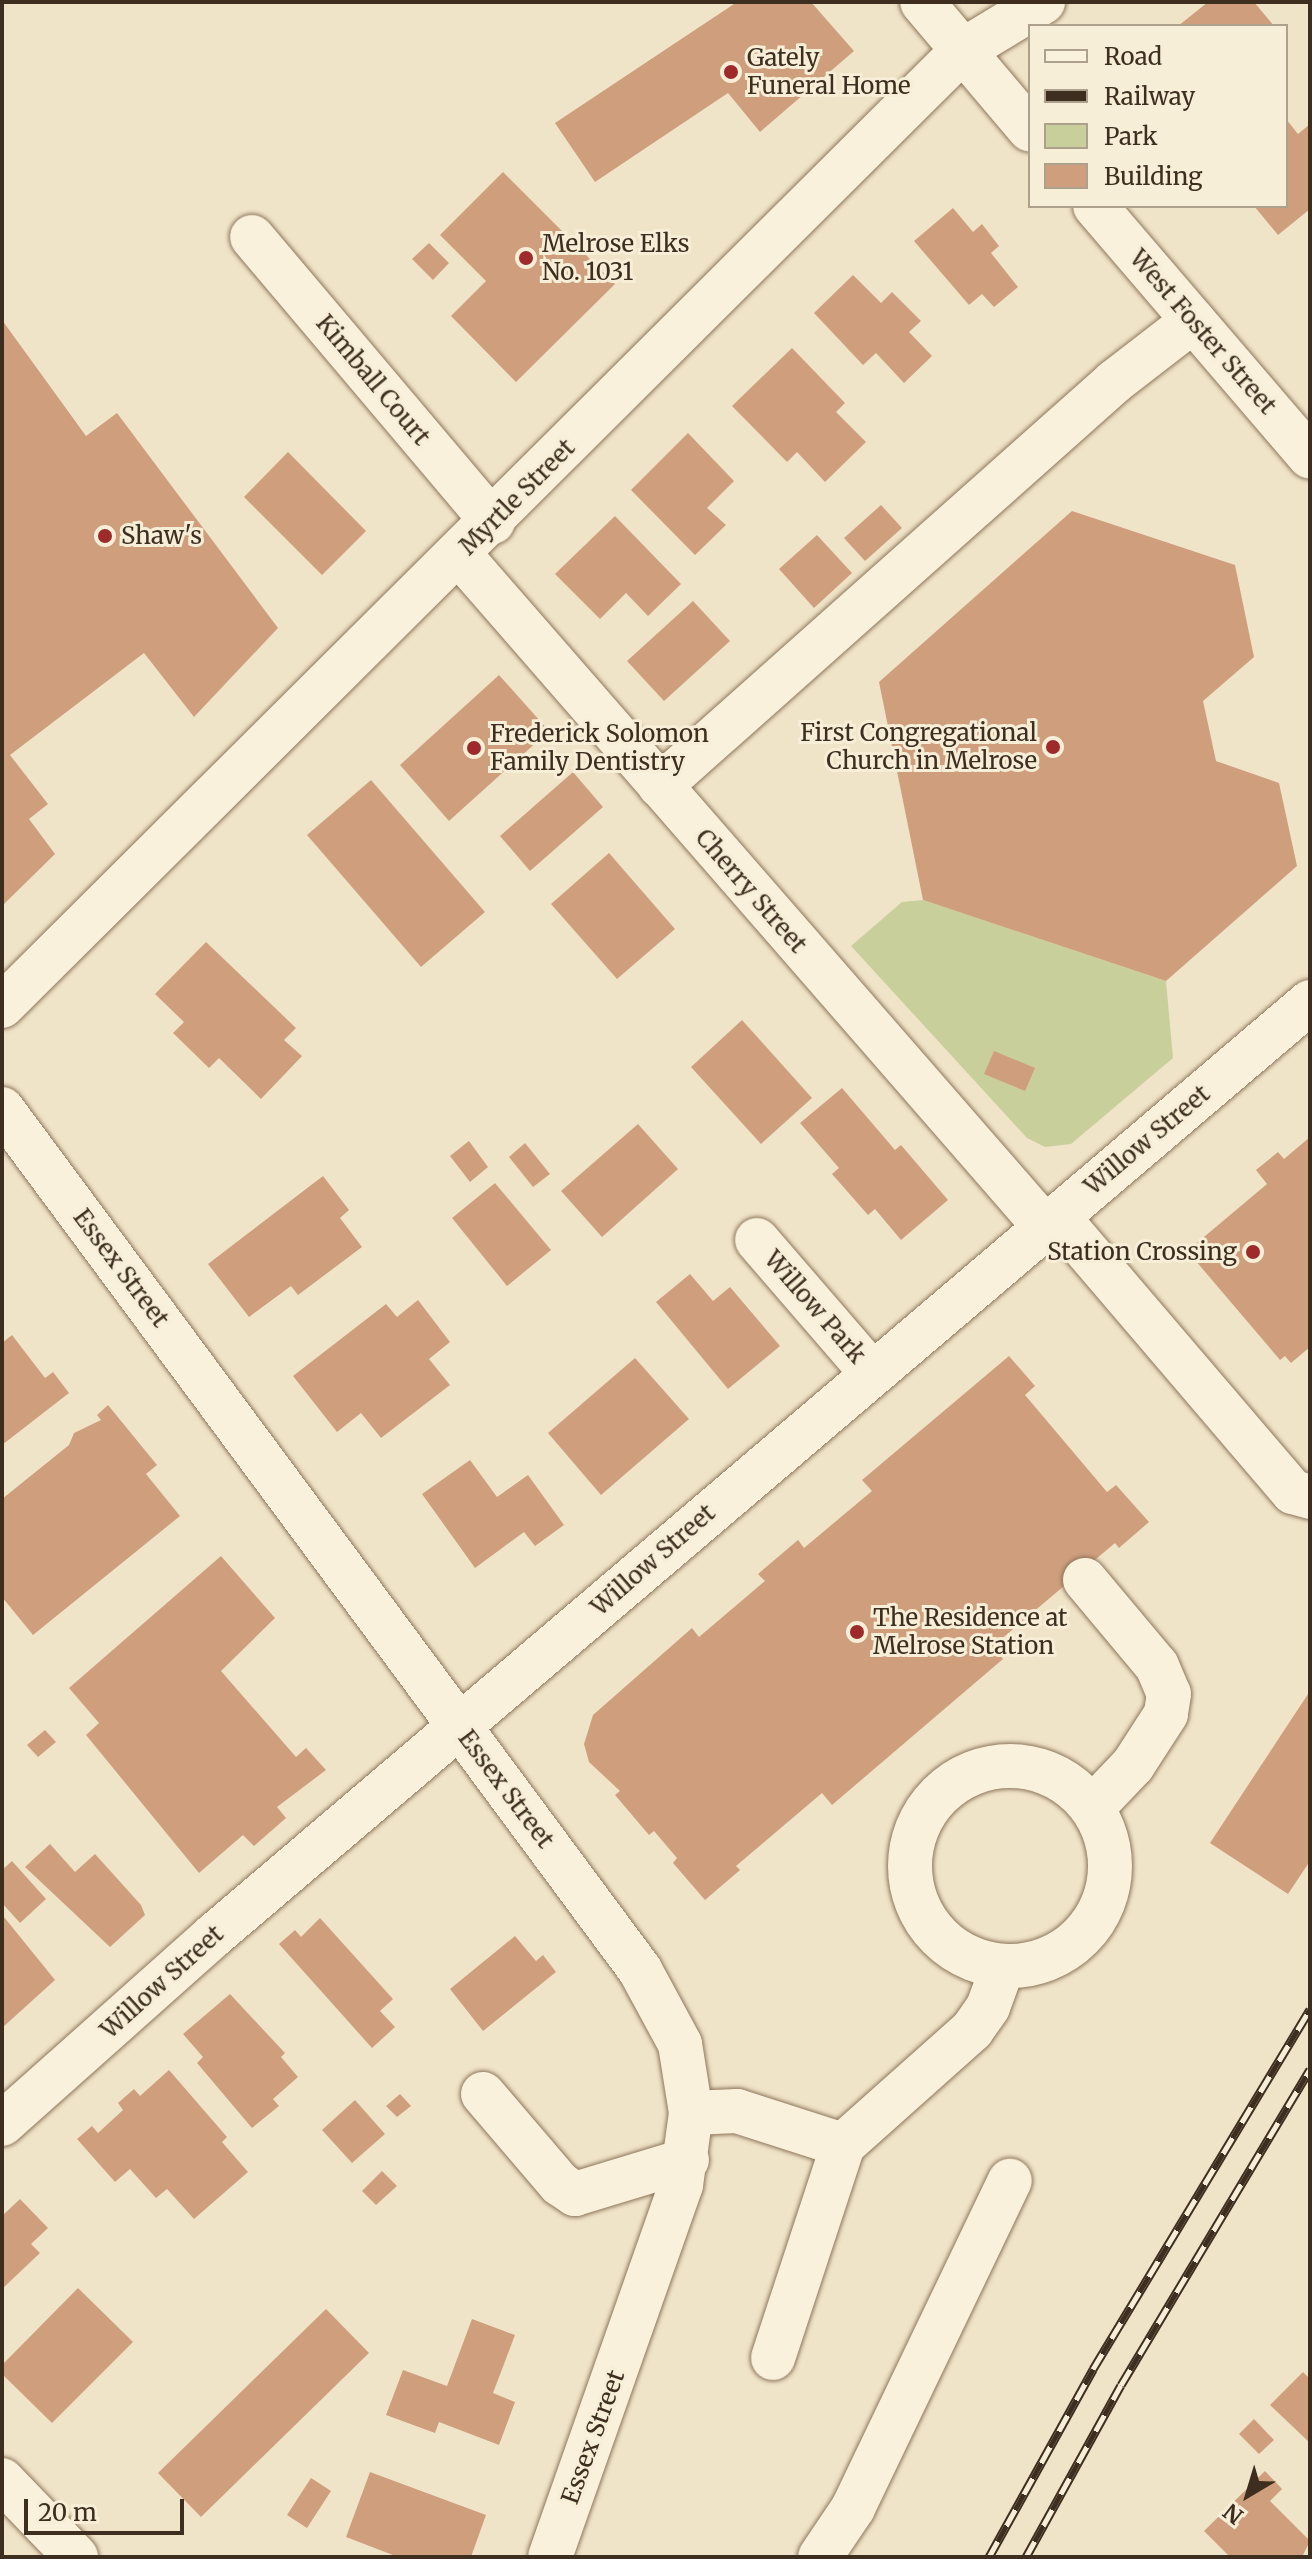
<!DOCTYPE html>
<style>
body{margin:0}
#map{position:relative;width:1312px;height:2559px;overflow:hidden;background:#f0e4c8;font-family:Merriweather,serif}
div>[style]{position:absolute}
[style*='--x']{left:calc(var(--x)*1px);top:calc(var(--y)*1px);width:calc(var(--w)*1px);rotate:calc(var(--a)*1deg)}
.green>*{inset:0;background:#c9cf9b}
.building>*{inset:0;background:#cf9f7d}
.roads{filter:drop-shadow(0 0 2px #8d765c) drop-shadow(0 0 2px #8d765c)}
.minor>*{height:44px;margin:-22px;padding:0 22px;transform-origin:22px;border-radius:22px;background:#faf1dc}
.minor>.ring{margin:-22px;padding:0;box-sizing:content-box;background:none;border:44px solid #faf1dc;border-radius:50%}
.rail>*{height:9px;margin-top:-4.5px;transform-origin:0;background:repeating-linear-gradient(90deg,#f7eed8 0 18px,#3d2e20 0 36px);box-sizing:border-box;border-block:2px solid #3d2e20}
.dots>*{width:22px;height:22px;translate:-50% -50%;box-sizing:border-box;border:4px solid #f7eed8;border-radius:50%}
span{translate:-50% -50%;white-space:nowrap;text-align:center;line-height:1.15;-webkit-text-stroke:6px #f7eed8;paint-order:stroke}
.poi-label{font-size:24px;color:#3d2e20}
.left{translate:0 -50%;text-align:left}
.right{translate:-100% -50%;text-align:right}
.street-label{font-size:24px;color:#3d2e20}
.frame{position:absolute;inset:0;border:4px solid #3d2e20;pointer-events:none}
.legend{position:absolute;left:1028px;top:24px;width:260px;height:184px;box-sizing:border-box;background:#f7eed8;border:2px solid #ada18e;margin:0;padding:10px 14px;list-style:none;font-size:24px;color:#3d2e20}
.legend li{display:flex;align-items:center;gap:16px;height:40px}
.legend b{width:40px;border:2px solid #ada18e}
.north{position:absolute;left:1208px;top:2455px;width:80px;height:80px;-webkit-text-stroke:6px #f7eed8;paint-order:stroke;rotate:218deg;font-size:22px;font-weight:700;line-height:32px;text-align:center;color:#3d2e20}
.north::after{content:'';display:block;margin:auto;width:28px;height:36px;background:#3d2e20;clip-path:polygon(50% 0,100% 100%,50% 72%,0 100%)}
.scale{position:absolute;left:24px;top:2499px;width:160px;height:36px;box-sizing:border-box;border:4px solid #3d2e20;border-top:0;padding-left:10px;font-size:24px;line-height:28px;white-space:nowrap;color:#3d2e20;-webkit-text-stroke:6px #f7eed8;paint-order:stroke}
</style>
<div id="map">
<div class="green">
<div style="clip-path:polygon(923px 900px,1166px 981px,1173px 1058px,1071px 1144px,1045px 1147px,1027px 1138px,851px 946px,902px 902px)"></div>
</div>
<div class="building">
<div style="clip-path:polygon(737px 2px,811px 2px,854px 51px,760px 132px,728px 93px,595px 182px,555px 123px)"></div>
<div style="clip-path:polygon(1208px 2px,1254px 2px,1274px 26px,1178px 26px)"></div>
<div style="clip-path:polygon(1286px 119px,1298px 134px,1310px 124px,1310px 209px,1278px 235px,1254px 206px,1286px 206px)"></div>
<div style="clip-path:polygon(503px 172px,615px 284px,516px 382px,451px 316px,486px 281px,440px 235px)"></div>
<div style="clip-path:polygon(953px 208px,973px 232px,982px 224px,999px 246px,991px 253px,1018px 287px,994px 307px,982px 294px,969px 305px,914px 241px)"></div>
<div style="clip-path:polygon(429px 243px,449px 263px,433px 280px,412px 259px)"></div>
<div style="clip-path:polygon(853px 275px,881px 303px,892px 292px,921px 321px,909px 332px,932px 356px,904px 383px,876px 353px,863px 365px,814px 313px)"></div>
<div style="clip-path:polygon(2px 320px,86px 436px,117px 413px,278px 628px,194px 717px,144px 653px,10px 755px,48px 804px,29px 819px,55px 854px,2px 906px)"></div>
<div style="clip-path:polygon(792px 348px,845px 403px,836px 412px,866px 442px,825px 482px,797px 452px,787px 462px,732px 406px)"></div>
<div style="clip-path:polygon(688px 433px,734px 481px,707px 508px,726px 525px,695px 555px,631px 490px)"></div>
<div style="clip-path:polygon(288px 452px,366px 531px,322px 575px,244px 497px)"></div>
<div style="clip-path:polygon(881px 505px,902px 528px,865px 561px,844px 538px)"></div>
<div style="clip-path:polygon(1072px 511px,1235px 565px,1254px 657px,1203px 701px,1210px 733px,1216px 761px,1279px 783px,1297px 866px,1166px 981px,923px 900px,879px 682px)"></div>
<div style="clip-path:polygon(615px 516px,681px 584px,648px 616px,626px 593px,600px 619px,555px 574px)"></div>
<div style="clip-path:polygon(817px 535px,852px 573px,814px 608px,779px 569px)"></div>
<div style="clip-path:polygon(693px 601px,730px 641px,664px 701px,627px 661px)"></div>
<div style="clip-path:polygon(499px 675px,549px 731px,449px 821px,400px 765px)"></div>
<div style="clip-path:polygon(573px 772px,603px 807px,530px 871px,500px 836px)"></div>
<div style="clip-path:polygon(371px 780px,485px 912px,421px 967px,307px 835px)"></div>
<div style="clip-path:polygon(609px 853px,675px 929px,617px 979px,551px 904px)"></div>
<div style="clip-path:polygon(206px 942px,296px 1028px,284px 1040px,302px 1056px,261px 1099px,219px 1058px,209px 1068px,173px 1033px,184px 1022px,155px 994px)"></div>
<div style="clip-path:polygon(742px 1020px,812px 1098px,761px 1144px,691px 1067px)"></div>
<div style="clip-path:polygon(994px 1051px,1035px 1068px,1025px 1091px,984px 1074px)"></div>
<div style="clip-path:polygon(842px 1088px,895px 1150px,901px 1145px,948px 1200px,901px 1240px,875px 1209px,868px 1215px,832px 1174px,839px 1168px,800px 1123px)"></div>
<div style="clip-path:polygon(638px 1124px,678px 1169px,602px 1237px,561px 1191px)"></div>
<div style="clip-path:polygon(1310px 1137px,1310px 1347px,1291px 1363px,1285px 1356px,1280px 1360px,1195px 1260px,1200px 1256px,1192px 1247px,1267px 1184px,1256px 1170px,1278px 1152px,1284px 1159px)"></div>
<div style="clip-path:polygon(469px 1141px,488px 1167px,470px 1182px,450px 1156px)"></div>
<div style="clip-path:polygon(525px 1143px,550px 1174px,533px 1187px,509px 1157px)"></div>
<div style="clip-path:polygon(323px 1176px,349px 1210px,340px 1218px,362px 1247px,298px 1295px,291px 1286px,249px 1317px,208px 1264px)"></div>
<div style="clip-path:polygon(495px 1183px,551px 1250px,507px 1286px,452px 1218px)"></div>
<div style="clip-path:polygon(690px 1274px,713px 1301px,730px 1287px,780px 1346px,728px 1389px,656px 1302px)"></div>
<div style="clip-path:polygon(418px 1300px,450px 1342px,429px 1359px,450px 1385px,381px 1438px,361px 1413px,337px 1432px,293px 1376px,386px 1304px,397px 1317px)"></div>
<div style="clip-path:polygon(12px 1335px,45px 1378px,53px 1372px,69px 1393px,2px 1445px,2px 1343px)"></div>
<div style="clip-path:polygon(1009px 1356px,1035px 1386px,1025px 1395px,1107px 1492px,1116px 1485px,1149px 1522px,1119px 1548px,1115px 1543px,993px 1646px,1003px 1659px,832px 1805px,822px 1793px,736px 1866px,740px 1870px,705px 1900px,673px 1863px,677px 1858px,654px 1831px,649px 1835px,615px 1795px,620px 1791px,589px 1762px,584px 1744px,593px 1715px,692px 1628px,699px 1637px,765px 1581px,758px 1574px,798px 1540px,804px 1548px,872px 1491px,862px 1480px)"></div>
<div style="clip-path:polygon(635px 1358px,689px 1419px,601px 1495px,548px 1433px)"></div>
<div style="clip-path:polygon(108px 1405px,157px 1465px,146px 1474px,180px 1516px,33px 1635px,2px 1597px,2px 1499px,69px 1445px,74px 1433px,101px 1420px,97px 1415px)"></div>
<div style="clip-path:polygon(470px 1460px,497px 1497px,528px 1475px,564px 1525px,535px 1546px,524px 1532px,475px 1568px,422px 1494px)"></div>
<div style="clip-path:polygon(221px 1556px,275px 1618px,221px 1671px,296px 1757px,306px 1748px,326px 1770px,277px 1807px,286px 1818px,254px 1846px,243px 1835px,199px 1873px,86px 1735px,99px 1723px,69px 1688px)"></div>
<div style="clip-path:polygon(1310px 1691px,1310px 1861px,1288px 1894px,1210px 1843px)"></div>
<div style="clip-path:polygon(45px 1730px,56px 1742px,38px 1757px,27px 1745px)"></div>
<div style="clip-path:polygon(50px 1844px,75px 1872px,95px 1854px,141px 1905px,145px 1915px,110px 1947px,25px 1867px)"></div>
<div style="clip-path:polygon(12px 1861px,46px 1899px,20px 1923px,2px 1903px,2px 1870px)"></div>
<div style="clip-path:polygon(4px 1917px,55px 1980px,2px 2028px,2px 1918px)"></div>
<div style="clip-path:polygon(320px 1918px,393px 1999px,380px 2011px,395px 2027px,372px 2048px,279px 1944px,295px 1930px,301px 1937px)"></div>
<div style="clip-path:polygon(515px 1936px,536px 1961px,543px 1955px,556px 1972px,483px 2031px,450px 1989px)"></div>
<div style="clip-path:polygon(230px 1994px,285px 2053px,281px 2057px,298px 2077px,273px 2099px,279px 2106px,252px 2128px,197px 2063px,203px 2057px,183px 2034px)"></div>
<div style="clip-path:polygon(169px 2070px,227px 2137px,222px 2142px,248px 2172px,194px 2219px,167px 2189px,156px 2198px,130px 2169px,115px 2182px,77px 2139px,92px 2126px,98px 2133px,123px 2110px,118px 2103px,134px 2089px,140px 2096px)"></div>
<div style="clip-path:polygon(400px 2094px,411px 2106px,397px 2117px,386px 2106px)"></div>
<div style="clip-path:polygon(355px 2100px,385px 2134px,352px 2163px,322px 2130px)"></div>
<div style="clip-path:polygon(382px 2171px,397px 2186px,376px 2205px,362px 2191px)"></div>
<div style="clip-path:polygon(20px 2199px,48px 2228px,31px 2244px,40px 2253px,2px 2289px,2px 2216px)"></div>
<div style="clip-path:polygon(78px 2288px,133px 2342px,52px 2423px,2px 2374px,2px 2365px)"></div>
<div style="clip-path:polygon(326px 2309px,369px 2353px,201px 2517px,158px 2473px)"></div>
<div style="clip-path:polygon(472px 2319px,515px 2335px,493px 2393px,515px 2402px,499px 2445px,439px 2422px,435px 2433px,386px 2415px,403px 2370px,447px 2386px)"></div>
<div style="clip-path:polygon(1303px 2372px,1310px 2379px,1310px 2443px,1270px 2405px)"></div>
<div style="clip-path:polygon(1254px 2419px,1274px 2440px,1259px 2454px,1239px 2434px)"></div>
<div style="clip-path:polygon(1265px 2471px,1282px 2489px,1270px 2501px,1310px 2541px,1302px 2557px,1230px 2557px,1204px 2531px)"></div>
<div style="clip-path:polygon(370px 2472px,486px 2515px,471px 2557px,398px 2557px,346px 2537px)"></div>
<div style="clip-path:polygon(311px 2478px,331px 2491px,307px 2528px,287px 2515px)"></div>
</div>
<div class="roads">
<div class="minor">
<div style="--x:922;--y:2;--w:167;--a:49.8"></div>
<div style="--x:1095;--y:206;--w:330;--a:49.4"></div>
<div style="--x:252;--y:237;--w:373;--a:49.8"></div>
<div style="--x:459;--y:554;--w:892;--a:48.95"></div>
<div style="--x:660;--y:786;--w:608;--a:-41.66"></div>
<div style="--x:1114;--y:382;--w:100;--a:-37.7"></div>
<div style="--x:2;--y:1006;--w:1354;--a:-44.85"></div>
<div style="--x:962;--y:51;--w:95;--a:-31.2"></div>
<div style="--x:2;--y:1109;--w:1072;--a:53.46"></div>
<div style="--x:640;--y:1970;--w:84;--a:61.6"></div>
<div style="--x:680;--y:2044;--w:70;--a:80.9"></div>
<div style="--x:691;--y:2113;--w:73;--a:97.9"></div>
<div style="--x:681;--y:2185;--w:394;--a:109.4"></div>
<div style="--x:1057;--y:1216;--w:363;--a:49.5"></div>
<div style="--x:1293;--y:1492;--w:18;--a:16"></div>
<div style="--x:757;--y:1240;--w:176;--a:49.2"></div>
<div style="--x:1085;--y:1580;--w:112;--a:50.1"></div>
<div style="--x:1157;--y:1666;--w:30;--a:67"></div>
<div style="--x:1169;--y:1694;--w:20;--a:99"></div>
<div style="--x:1166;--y:1714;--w:61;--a:122.9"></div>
<div style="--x:1133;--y:1765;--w:59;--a:133.6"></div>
<div class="ring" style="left:910px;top:1766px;width:156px;height:156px"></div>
<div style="--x:483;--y:2094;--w:118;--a:49.5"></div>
<div style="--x:560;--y:2184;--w:18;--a:34"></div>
<div style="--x:575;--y:2194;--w:117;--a:-16.9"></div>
<div style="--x:691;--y:2113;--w:46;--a:-2.5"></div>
<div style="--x:737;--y:2111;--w:111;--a:17.8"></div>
<div style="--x:843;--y:2145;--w:173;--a:-41.7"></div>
<div style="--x:972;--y:2030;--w:28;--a:-55"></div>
<div style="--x:988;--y:2007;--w:44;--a:-69.9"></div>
<div style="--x:2;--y:2124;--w:283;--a:-41.7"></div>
<div style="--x:213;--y:1936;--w:1441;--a:-40.41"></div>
<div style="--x:773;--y:2358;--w:224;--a:-71.8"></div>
<div style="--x:2;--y:2480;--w:107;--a:46.1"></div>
<div style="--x:820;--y:2557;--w:59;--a:-56"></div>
<div style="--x:853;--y:2508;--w:363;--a:-64.4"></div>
</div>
</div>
<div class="rail">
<div style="--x:989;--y:2557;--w:215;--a:-61"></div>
<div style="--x:1093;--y:2369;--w:420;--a:-58.9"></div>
<div style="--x:1026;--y:2557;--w:196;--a:-61.1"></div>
<div style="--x:1121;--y:2385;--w:368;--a:-59.1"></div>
</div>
<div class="dots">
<div style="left:731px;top:72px;background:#9e2a2b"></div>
<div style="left:526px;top:258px;background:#9e2a2b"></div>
<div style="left:105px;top:536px;background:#9e2a2b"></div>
<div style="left:1053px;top:747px;background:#9e2a2b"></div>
<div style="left:474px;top:748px;background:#9e2a2b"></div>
<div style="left:1253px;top:1252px;background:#9e2a2b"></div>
<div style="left:857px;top:1632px;background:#9e2a2b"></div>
</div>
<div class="poi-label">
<span class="left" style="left:747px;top:72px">Gately<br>Funeral Home</span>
<span class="left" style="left:542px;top:258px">Melrose Elks<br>No. 1031</span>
<span class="left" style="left:121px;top:536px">Shaw's</span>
<span class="right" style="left:1037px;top:747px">First Congregational<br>Church in Melrose</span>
<span class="left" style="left:490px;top:748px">Frederick Solomon<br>Family Dentistry</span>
<span class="right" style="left:1237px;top:1252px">Station Crossing</span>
<span class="left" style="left:873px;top:1632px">The Residence at<br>Melrose Station</span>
</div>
<div class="street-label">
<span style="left:1203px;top:332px;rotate:49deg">West Foster Street</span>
<span style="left:373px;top:380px;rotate:50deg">Kimball Court</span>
<span style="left:517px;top:497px;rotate:-45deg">Myrtle Street</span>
<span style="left:751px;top:891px;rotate:49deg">Cherry Street</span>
<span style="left:1147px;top:1140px;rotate:-40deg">Willow Street</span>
<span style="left:121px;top:1268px;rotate:53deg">Essex Street</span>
<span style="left:815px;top:1307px;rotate:49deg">Willow Park</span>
<span style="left:653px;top:1560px;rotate:-41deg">Willow Street</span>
<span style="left:506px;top:1789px;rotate:53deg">Essex Street</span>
<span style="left:162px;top:1982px;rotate:-42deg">Willow Street</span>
<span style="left:593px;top:2437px;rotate:-70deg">Essex Street</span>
</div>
<div class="frame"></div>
<ul class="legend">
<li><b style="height:10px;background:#faf1dc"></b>Road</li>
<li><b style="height:10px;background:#3d2e20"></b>Railway</li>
<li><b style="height:22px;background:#c9cf9b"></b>Park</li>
<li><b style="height:22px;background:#cf9f7d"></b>Building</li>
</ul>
<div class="north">N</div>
<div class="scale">20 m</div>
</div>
